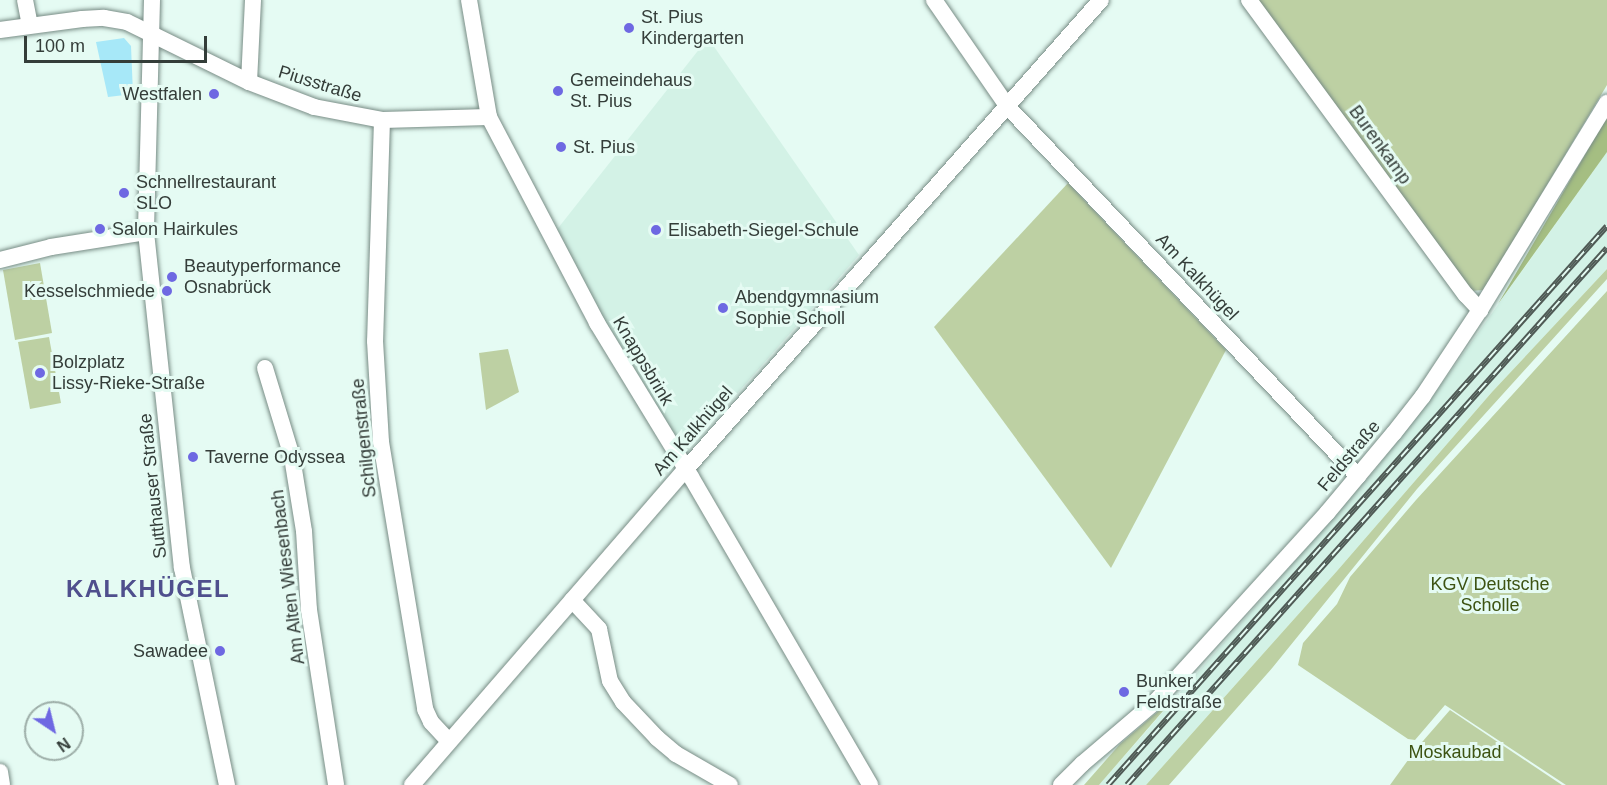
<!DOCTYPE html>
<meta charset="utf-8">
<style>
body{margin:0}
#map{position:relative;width:1607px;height:785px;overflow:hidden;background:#e5fbf3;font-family:Arial,sans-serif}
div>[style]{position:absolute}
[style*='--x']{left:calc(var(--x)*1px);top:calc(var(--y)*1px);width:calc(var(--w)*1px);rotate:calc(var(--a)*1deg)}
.built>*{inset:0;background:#d3f2e6}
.green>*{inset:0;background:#bdd0a3}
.forest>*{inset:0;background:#a5be82}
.water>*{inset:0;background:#a7e8f8}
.roads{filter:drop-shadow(0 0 2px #788c85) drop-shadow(0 0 2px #788c85)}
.minor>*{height:16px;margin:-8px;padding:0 8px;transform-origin:8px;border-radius:8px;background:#fff}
.rail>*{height:6px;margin-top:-3px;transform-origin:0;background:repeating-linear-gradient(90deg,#e5fbf3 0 11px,#4f5a55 0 22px);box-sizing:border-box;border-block:2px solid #4f5a55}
.dots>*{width:16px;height:16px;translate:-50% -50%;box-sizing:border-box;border:3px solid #e5fbf3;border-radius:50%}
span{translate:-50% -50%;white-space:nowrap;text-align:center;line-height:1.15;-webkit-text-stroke:6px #e5fbf3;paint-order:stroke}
.poi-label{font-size:18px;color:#343d39}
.left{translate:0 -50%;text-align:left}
.right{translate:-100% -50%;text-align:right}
.street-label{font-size:18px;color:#343d39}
.park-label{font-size:18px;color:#3d5312}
.district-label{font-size:24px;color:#4f4f8d;font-weight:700;letter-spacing:1.5px}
.north{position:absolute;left:24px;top:701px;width:60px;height:60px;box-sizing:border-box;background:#e5fbf3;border:2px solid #9eafa9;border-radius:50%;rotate:145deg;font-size:16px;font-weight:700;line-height:24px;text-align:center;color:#343d39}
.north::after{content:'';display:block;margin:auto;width:21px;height:27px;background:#6e68e2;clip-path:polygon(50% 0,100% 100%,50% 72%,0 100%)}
.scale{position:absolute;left:24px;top:36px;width:183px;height:27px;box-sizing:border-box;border:3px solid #343d39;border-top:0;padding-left:8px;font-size:18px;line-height:21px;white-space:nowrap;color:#343d39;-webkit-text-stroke:4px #e5fbf3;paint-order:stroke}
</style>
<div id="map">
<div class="built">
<div style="clip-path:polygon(708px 38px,859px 255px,684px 454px,615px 343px,555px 232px)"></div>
<div style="clip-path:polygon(1607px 152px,1607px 269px,1492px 392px,1337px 571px,1146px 785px,1099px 785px,1374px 471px,1428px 403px)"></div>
</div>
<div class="green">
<div style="clip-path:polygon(1250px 0,1607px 0,1607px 85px,1484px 290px,1470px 291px)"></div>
<div style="clip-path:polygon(1068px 183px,1226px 350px,1111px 568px,934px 327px)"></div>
<div style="clip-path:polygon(40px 263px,52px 333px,15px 340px,3px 270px)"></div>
<div style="clip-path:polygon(1607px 269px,1607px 279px,1417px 489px,1273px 667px,1169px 785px,1146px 785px,1337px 571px,1492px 392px)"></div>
<div style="clip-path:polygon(1607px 291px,1607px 785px,1566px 785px,1445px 705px,1415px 740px,1408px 739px,1298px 665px,1303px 643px,1337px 604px,1350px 577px,1416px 500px)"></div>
<div style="clip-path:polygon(49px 337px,61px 403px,30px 409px,18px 342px)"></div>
<div style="clip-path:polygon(508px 349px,519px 392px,486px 410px,479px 353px)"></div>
<div style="clip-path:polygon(1176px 696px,1099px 785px,1084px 785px,1120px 744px)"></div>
<div style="clip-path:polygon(1450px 710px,1562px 785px,1390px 785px,1416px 749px)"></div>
</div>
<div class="forest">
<div style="clip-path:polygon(1607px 117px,1607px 152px,1498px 304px)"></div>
</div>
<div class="water">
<div style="clip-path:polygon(124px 38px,131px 46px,133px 94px,108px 97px,96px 42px)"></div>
</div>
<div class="roads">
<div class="minor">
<div style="--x:25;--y:0;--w:25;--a:79"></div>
<div style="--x:152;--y:0;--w:232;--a:91.5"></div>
<div style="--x:146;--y:232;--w:338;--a:83.9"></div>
<div style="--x:182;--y:568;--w:222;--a:78.3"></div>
<div style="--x:469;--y:0;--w:119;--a:80.3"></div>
<div style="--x:489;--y:117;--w:233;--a:62.3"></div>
<div style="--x:597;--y:323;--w:180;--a:58.6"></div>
<div style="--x:691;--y:477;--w:356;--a:59.8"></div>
<div style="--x:934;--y:0;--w:129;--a:55.4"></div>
<div style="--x:1007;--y:106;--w:510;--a:46.51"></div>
<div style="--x:1249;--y:0;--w:366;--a:53.7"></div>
<div style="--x:1466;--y:295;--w:21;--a:47"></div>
<div style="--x:0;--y:30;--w:83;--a:-7.6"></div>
<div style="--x:82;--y:19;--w:22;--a:-3"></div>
<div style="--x:104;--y:18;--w:23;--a:10"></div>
<div style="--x:127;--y:22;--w:136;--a:26.2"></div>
<div style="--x:249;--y:82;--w:70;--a:21"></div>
<div style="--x:314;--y:107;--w:69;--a:10.8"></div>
<div style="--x:382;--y:120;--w:107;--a:-1.6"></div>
<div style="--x:249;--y:82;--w:82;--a:-87.2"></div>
<div style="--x:382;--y:120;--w:221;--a:91.8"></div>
<div style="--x:375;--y:341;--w:101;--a:86.6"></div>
<div style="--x:381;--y:442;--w:271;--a:80.6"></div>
<div style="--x:425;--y:709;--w:14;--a:65"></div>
<div style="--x:431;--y:722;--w:26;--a:47"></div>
<div style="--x:0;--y:260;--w:53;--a:-14.3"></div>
<div style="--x:51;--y:247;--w:96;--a:-9"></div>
<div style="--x:265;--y:368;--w:93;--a:73.1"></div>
<div style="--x:292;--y:457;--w:75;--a:80.8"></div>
<div style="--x:304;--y:531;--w:79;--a:86.4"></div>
<div style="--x:309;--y:610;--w:177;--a:81.2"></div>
<div style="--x:572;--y:600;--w:40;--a:47"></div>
<div style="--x:599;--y:629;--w:53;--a:78.1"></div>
<div style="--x:610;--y:681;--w:25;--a:58"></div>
<div style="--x:623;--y:702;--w:50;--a:46.6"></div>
<div style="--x:657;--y:738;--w:25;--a:40"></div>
<div style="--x:676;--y:754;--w:62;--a:29.9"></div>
<div style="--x:0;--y:772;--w:13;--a:81"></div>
<div style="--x:412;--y:785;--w:418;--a:-49.1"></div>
<div style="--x:686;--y:469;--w:626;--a:-48.5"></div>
<div style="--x:1061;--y:785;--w:30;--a:-45"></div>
<div style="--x:1082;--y:764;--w:97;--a:-40.4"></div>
<div style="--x:1156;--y:701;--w:254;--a:-47.7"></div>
<div style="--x:1327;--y:513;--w:104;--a:-50.1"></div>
<div style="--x:1394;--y:433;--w:47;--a:-51.9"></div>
<div style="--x:1423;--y:396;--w:103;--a:-56.5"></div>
<div style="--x:1480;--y:310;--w:243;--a:-58.5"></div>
</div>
</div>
<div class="rail">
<div style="--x:1108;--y:785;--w:749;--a:-48.25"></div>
<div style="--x:1127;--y:785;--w:720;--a:-48.21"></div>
</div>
<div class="dots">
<div style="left:629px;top:28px;background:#6e68e2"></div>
<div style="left:558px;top:91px;background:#6e68e2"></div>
<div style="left:214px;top:94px;background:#6e68e2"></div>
<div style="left:561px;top:147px;background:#6e68e2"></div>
<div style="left:124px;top:193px;background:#6e68e2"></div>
<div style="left:100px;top:229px;background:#6e68e2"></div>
<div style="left:656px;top:230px;background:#6e68e2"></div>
<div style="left:172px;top:277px;background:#6e68e2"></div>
<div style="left:167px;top:291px;background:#6e68e2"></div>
<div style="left:723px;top:308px;background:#6e68e2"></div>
<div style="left:40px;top:373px;background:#6e68e2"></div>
<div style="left:193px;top:457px;background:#6e68e2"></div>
<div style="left:220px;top:651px;background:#6e68e2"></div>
<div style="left:1124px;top:692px;background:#6e68e2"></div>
</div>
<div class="poi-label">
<span class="left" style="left:641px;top:28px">St. Pius<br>Kindergarten</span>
<span class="left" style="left:570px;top:91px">Gemeindehaus<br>St. Pius</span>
<span class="right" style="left:202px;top:94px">Westfalen</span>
<span class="left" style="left:573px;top:147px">St. Pius</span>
<span class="left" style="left:136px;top:193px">Schnellrestaurant<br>SLO</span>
<span class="left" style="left:112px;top:229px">Salon Hairkules</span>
<span class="left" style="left:668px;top:230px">Elisabeth-Siegel-Schule</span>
<span class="left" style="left:184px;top:277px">Beautyperformance<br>Osnabrück</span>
<span class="right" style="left:155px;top:291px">Kesselschmiede</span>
<span class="left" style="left:735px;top:308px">Abendgymnasium<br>Sophie Scholl</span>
<span class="left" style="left:52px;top:373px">Bolzplatz<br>Lissy-Rieke-Straße</span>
<span class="left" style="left:205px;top:457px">Taverne Odyssea</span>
<span class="right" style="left:208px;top:651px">Sawadee</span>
<span class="left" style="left:1136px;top:692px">Bunker<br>Feldstraße</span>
</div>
<div class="street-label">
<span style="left:320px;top:84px;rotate:17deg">Piusstraße</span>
<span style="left:1380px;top:145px;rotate:54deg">Burenkamp</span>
<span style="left:1197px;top:277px;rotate:47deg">Am Kalkhügel</span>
<span style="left:643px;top:361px;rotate:59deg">Knappsbrink</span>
<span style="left:693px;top:431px;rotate:-49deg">Am Kalkhügel</span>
<span style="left:364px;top:438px;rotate:-96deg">Schilgenstraße</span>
<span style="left:1349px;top:456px;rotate:-50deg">Feldstraße</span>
<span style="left:153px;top:486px;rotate:-96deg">Sutthauser Straße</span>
<span style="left:288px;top:577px;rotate:-97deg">Am Alten Wiesenbach</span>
</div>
<div class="park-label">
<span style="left:1490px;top:595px">KGV Deutsche<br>Scholle</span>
<span style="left:1455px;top:752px">Moskaubad</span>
</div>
<div class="district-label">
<span style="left:148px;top:589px">KALKHÜGEL</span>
</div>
<div class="north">N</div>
<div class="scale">100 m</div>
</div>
